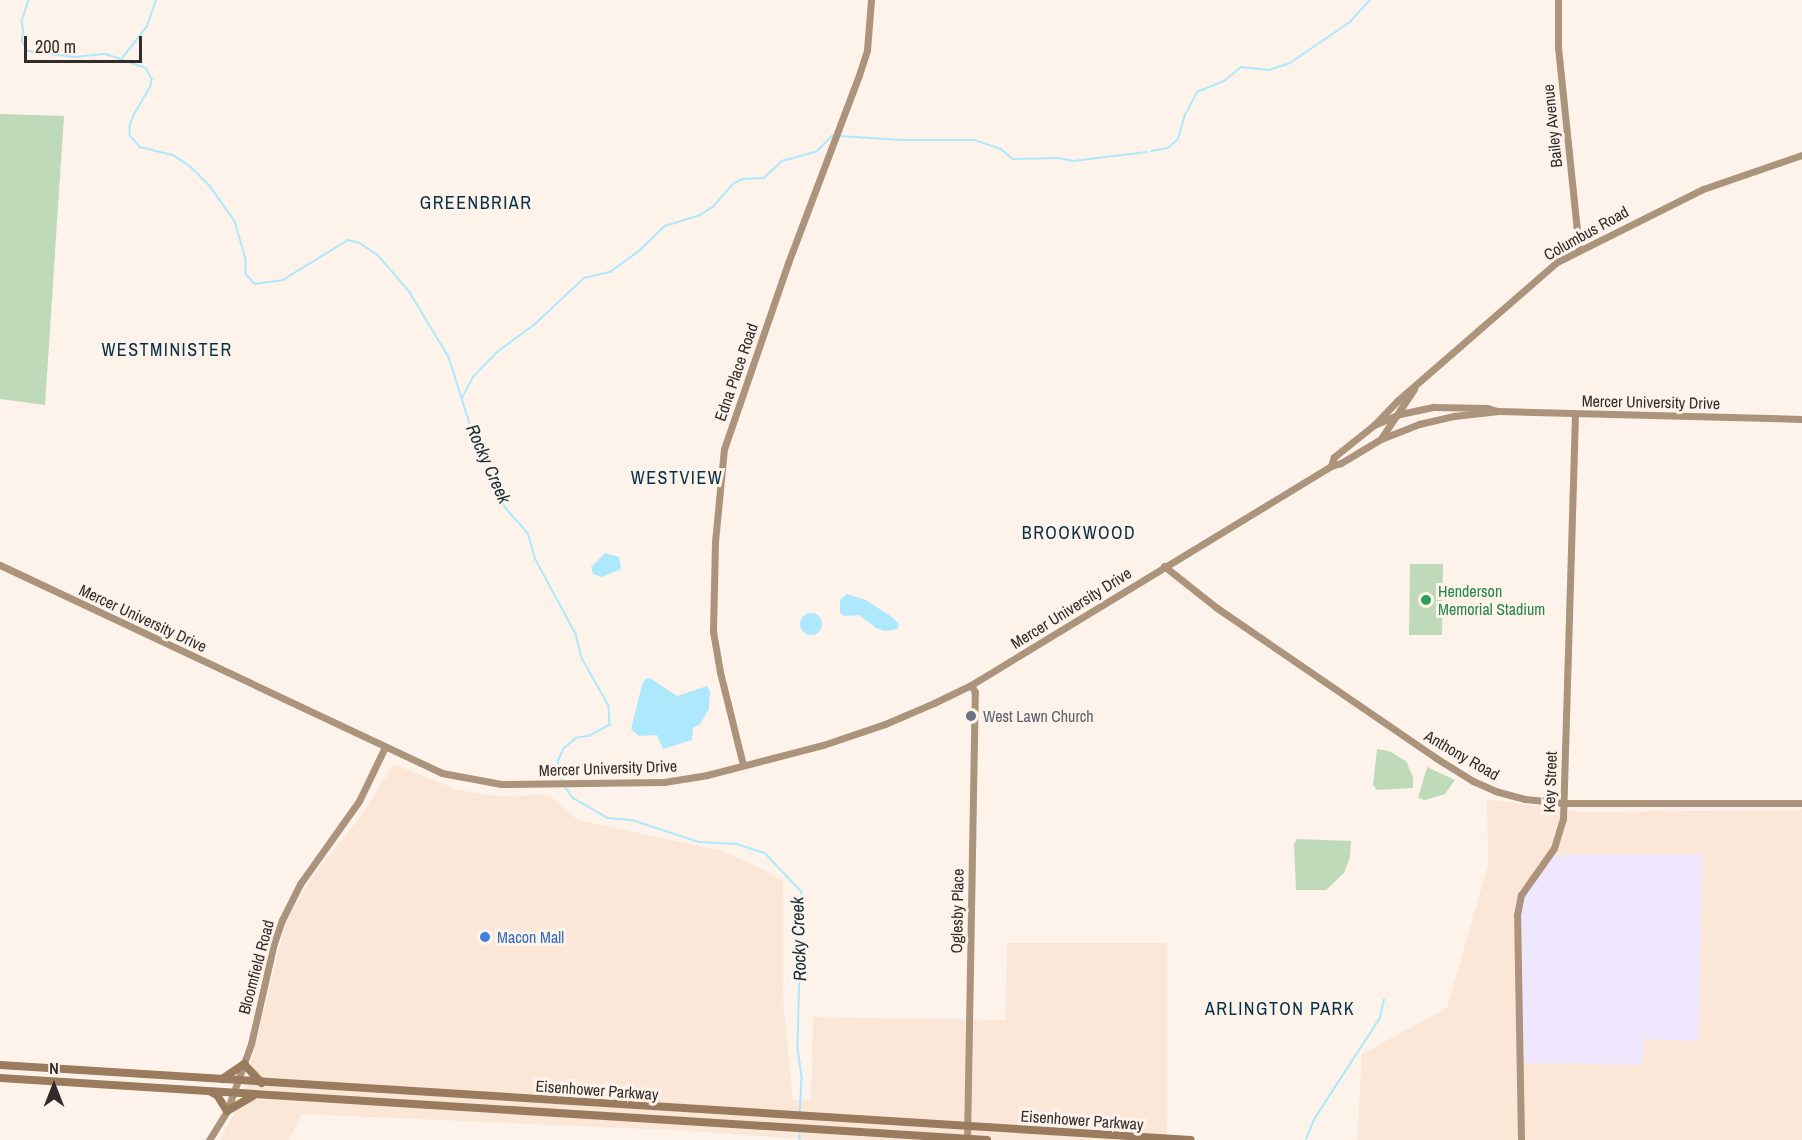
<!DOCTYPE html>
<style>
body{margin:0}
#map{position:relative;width:1802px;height:1140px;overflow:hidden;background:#fdf3eb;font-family:"Archivo Narrow",sans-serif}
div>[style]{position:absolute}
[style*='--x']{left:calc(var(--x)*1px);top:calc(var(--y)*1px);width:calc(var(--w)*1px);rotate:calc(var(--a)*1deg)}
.built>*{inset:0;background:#fbe7d8}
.industrial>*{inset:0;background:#eee7fd}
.green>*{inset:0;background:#bfdab8}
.water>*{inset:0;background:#ade8fd}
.round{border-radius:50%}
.stream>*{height:1.5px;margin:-0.75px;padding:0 0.75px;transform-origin:0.75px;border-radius:0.75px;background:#ade8fd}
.secondary>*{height:7px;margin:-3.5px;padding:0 3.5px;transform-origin:3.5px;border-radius:3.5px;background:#ac937b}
.primary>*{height:8px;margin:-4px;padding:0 4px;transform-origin:4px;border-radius:4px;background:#9b7b5e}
.dots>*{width:16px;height:16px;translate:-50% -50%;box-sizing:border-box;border:3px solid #fdf3eb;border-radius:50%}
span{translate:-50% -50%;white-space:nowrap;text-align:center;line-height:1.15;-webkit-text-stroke:6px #fdf3eb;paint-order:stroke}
.street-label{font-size:16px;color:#322d2a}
.leisure-label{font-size:16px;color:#27864d}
.left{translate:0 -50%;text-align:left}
.worship-label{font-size:16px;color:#5b616d}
.shop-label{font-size:16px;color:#366cbe}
.neighbourhood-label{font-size:18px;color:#073047;letter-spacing:1.5px}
.water-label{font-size:18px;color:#122f38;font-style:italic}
.north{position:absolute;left:24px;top:1056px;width:60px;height:60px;-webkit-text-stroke:4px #fdf3eb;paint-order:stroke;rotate:0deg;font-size:16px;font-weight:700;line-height:24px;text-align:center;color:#322d2a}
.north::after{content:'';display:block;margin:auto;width:21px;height:27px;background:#322d2a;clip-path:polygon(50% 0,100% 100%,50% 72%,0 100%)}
.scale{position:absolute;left:24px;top:36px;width:118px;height:27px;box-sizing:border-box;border:3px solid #322d2a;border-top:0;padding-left:8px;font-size:18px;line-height:21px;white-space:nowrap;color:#322d2a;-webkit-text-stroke:4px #fdf3eb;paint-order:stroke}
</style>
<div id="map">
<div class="built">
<div style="clip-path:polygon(394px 764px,458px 790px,496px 796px,549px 795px,578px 820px,722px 851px,765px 870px,783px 882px,783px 998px,793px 1100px,811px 1101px,813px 1017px,1005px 1020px,1007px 943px,1167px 943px,1167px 1140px,816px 1140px,691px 1131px,301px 1114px,289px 1140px,220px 1140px,242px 1099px,286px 921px,315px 873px,360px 817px)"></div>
<div style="clip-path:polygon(1487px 799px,1579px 812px,1802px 810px,1802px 1140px,1357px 1140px,1362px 1054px,1447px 1008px,1488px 865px)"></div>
</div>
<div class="industrial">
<div style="clip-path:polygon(1554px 855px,1703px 855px,1698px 1041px,1644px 1039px,1642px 1065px,1522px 1063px,1521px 905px,1529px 884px)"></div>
</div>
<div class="green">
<div style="clip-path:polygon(0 114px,64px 116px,45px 405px,0 399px)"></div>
<div style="clip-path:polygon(1410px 564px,1443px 564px,1442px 635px,1409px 635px)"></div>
<div style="clip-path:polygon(1377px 749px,1389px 751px,1406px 761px,1413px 777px,1413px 788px,1377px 790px,1373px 785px)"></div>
<div style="clip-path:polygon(1427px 767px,1455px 780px,1445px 794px,1425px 800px,1418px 798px)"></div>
<div style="clip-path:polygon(1297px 839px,1351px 841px,1350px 857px,1344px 873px,1326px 890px,1296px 890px,1294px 844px)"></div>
</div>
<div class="water">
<div style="clip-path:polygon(605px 553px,619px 557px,621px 569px,602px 577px,593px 574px,591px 567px)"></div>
<div style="clip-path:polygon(847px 594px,866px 600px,892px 617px,899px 624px,898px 629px,885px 631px,876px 628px,859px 615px,844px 616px,840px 613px,840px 600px)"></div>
<div class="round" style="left:800px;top:613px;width:22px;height:22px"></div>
<div style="clip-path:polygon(650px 678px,677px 696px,707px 686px,710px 691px,709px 709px,700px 724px,693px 728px,692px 740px,663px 749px,657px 735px,639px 736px,631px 729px,642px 685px,645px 679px)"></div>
</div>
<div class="stream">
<div style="--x:29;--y:0;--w:23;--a:108"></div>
<div style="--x:22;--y:22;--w:10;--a:79"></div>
<div style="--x:24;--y:32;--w:9;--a:103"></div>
<div style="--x:22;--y:41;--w:12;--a:59"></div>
<div style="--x:28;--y:51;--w:47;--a:7.3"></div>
<div style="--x:75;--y:57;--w:31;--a:-6"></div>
<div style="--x:106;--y:54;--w:42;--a:19.3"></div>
<div style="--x:146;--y:68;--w:13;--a:61"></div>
<div style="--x:152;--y:79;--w:7;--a:98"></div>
<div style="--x:151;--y:86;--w:34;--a:120"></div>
<div style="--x:134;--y:116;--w:11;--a:112"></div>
<div style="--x:130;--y:126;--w:9;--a:90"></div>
<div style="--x:130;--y:135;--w:16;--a:50"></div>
<div style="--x:140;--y:147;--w:34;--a:14"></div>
<div style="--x:173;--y:155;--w:20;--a:33"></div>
<div style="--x:190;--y:166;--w:28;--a:45"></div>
<div style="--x:210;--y:186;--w:43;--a:54.5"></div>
<div style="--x:235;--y:221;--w:40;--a:74"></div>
<div style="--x:246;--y:259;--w:15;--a:90"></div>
<div style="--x:246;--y:274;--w:13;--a:48"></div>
<div style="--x:255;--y:284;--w:28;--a:-8"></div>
<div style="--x:283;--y:280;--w:76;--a:-31.6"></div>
<div style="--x:348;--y:240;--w:12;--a:14"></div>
<div style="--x:360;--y:243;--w:22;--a:34"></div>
<div style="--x:378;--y:255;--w:48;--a:49.3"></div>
<div style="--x:409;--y:291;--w:77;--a:58.8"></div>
<div style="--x:449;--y:357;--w:87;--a:72.6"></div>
<div style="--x:475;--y:440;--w:73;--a:65.9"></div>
<div style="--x:505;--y:507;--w:35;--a:49"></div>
<div style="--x:528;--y:533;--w:26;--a:74"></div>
<div style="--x:535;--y:558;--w:86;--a:61.7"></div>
<div style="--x:576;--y:634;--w:25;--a:76"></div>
<div style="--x:582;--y:658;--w:55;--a:60.6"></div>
<div style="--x:609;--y:706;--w:19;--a:87"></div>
<div style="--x:610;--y:725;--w:23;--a:151"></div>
<div style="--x:590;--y:736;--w:13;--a:171"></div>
<div style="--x:577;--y:738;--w:17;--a:140"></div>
<div style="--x:564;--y:749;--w:14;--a:115"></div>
<div style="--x:558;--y:762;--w:18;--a:77"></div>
<div style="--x:123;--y:57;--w:39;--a:-52"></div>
<div style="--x:147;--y:26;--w:28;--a:-71"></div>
<div style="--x:840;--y:136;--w:62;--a:3.7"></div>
<div style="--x:902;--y:140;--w:73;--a:0"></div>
<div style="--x:975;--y:140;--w:28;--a:19"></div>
<div style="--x:1001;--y:149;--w:16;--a:40"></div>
<div style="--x:1013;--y:159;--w:45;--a:-1.3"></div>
<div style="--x:1058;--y:158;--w:15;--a:11"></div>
<div style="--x:1073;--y:161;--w:74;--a:-7"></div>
<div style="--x:1152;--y:151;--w:16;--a:-11"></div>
<div style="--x:1168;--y:148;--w:13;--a:-42"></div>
<div style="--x:1178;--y:139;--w:25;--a:-74"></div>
<div style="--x:1185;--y:115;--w:26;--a:-62"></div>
<div style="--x:1197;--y:92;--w:29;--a:-22"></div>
<div style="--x:1224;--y:81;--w:22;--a:-39"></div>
<div style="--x:1241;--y:67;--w:28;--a:6"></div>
<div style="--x:1269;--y:70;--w:22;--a:-18"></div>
<div style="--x:1290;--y:63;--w:73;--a:-34.3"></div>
<div style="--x:1350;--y:22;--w:30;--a:-48"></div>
<div style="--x:462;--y:398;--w:24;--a:-62"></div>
<div style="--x:473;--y:377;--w:35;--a:-46"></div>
<div style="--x:497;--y:352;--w:46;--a:-36.1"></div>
<div style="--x:534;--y:325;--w:69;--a:-43.2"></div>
<div style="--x:584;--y:278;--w:27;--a:-13"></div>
<div style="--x:610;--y:272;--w:37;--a:-36"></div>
<div style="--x:640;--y:250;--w:35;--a:-44"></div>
<div style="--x:665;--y:226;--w:37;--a:-17"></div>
<div style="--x:700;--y:215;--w:15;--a:-32"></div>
<div style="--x:713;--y:207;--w:30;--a:-49"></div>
<div style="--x:733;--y:184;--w:11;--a:-27"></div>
<div style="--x:743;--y:179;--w:21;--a:-3"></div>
<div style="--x:764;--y:178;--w:25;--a:-43"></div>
<div style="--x:782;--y:161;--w:35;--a:-15"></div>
<div style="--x:816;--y:152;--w:23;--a:-45"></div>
<div style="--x:564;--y:785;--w:16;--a:55"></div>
<div style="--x:573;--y:798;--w:40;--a:29.7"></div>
<div style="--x:608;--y:818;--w:24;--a:5"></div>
<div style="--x:632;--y:820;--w:71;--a:18.2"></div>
<div style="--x:699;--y:842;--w:38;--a:3"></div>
<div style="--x:737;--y:844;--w:29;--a:18"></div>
<div style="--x:765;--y:853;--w:54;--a:46.5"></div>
<div style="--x:802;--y:892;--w:156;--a:91.5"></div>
<div style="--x:798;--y:1048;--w:30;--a:82"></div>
<div style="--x:802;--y:1078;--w:34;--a:93"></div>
<div style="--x:800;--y:1132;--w:8;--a:90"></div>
<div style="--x:1306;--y:1139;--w:23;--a:-67"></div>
<div style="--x:1315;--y:1118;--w:119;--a:-57"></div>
<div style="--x:1380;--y:1018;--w:19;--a:-78"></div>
</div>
<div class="secondary">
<div style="--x:1558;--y:0;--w:47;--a:90"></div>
<div style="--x:1558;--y:47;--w:204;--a:84.1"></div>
<div style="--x:1374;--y:425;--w:33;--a:-46"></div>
<div style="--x:1397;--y:401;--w:212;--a:-41"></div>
<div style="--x:1557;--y:262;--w:163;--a:-26.6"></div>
<div style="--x:1703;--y:189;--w:105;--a:-19"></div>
<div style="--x:1382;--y:437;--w:58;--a:-56.3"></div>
<div style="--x:1331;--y:466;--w:9;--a:-72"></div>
<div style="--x:1334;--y:457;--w:51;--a:-38.7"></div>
<div style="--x:1374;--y:425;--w:28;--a:-23"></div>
<div style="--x:1400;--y:414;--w:35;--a:-12"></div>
<div style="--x:1434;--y:407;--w:53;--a:1.1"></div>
<div style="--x:1487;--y:408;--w:10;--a:17"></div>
<div style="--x:0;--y:565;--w:488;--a:25.2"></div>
<div style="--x:442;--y:773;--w:60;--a:10.6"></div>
<div style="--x:501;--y:784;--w:163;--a:-0.7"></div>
<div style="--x:664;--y:782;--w:44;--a:-9.2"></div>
<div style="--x:707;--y:775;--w:120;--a:-14.5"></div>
<div style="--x:823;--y:745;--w:65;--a:-18.7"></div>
<div style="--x:885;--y:724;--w:53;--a:-23.2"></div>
<div style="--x:934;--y:703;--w:41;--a:-25.9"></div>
<div style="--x:971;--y:685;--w:421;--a:-31.3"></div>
<div style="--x:1331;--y:466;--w:10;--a:-17"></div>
<div style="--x:1341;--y:463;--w:47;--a:-31"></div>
<div style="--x:1381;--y:439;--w:41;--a:-21.5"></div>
<div style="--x:1419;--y:424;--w:36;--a:-13"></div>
<div style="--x:1454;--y:416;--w:45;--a:-6.3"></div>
<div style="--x:1499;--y:411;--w:303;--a:1.5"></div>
<div style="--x:1164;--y:566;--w:68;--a:38.4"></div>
<div style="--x:1217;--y:608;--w:265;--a:34.4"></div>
<div style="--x:1436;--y:758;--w:44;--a:31.9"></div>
<div style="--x:1473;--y:781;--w:24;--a:24"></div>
<div style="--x:1495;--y:791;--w:31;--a:15"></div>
<div style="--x:1525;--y:799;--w:39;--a:6"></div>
<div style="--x:1564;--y:803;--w:238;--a:0"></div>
<div style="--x:743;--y:765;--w:96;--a:-103.9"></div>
<div style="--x:720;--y:672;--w:42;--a:-99.7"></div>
<div style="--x:713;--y:631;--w:89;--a:-88.7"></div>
<div style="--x:715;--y:542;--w:93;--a:-84.5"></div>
<div style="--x:724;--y:449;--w:197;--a:-71"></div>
<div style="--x:788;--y:263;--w:201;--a:-69.3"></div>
<div style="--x:859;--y:75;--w:26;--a:-72"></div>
<div style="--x:867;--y:50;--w:50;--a:-85.4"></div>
<div style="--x:209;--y:1140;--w:34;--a:-58"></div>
<div style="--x:227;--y:1111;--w:71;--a:-70.3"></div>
<div style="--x:251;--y:1044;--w:104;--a:-77.2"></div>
<div style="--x:274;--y:943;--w:24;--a:-71"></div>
<div style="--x:282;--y:920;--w:40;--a:-63.4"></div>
<div style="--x:300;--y:884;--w:102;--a:-54.6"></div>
<div style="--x:359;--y:801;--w:60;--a:-64.3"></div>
<div style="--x:967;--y:1140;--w:448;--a:-89"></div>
<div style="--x:975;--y:692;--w:8;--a:-120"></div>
<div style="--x:1521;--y:1140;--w:225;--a:-91"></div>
<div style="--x:1517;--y:915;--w:20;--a:-79"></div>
<div style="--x:1521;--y:895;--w:57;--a:-54.9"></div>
<div style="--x:1554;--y:848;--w:30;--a:-73"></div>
<div style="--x:1563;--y:819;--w:405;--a:-88.3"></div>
</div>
<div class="primary">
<div style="--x:0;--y:1065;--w:1193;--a:3.6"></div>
<div style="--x:0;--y:1078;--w:989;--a:3.59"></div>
<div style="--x:222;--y:1079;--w:27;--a:-34"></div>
<div style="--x:244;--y:1064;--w:26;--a:47"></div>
<div style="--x:211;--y:1092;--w:7;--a:27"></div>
<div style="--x:217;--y:1095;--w:19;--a:58"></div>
<div style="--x:227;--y:1111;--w:30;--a:-30"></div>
</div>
<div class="dots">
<div style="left:1426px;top:600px;background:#2e9e5b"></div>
<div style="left:971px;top:716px;background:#6b7280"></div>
<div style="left:485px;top:937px;background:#3f7fe0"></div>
</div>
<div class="street-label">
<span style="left:1552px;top:126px;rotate:-96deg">Bailey Avenue</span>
<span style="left:1586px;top:233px;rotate:-29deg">Columbus Road</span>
<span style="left:736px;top:372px;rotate:-71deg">Edna Place Road</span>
<span style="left:1651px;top:402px;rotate:1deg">Mercer University Drive</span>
<span style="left:1071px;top:608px;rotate:-32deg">Mercer University Drive</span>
<span style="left:143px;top:618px;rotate:25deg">Mercer University Drive</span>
<span style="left:1462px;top:755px;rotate:30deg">Anthony Road</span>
<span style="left:608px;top:768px;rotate:-2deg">Mercer University Drive</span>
<span style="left:1550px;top:782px;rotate:-88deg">Key Street</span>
<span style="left:957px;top:911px;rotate:-89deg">Oglesby Place</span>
<span style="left:256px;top:967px;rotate:-75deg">Bloomfield Road</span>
<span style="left:597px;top:1090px;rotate:4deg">Eisenhower Parkway</span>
<span style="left:1082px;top:1120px;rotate:4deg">Eisenhower Parkway</span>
</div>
<div class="leisure-label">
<span class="left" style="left:1438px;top:600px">Henderson<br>Memorial Stadium</span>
</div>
<div class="worship-label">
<span class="left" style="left:983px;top:716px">West Lawn Church</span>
</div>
<div class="shop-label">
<span class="left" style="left:497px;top:937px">Macon Mall</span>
</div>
<div class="neighbourhood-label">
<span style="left:476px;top:203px">GREENBRIAR</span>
<span style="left:167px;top:350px">WESTMINISTER</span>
<span style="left:677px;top:478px">WESTVIEW</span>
<span style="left:1079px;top:533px">BROOKWOOD</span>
<span style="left:1280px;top:1009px">ARLINGTON PARK</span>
</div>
<div class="water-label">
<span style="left:488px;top:464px;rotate:66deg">Rocky Creek</span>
<span style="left:799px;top:939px;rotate:-92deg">Rocky Creek</span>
</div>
<div class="north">N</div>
<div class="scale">200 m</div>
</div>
